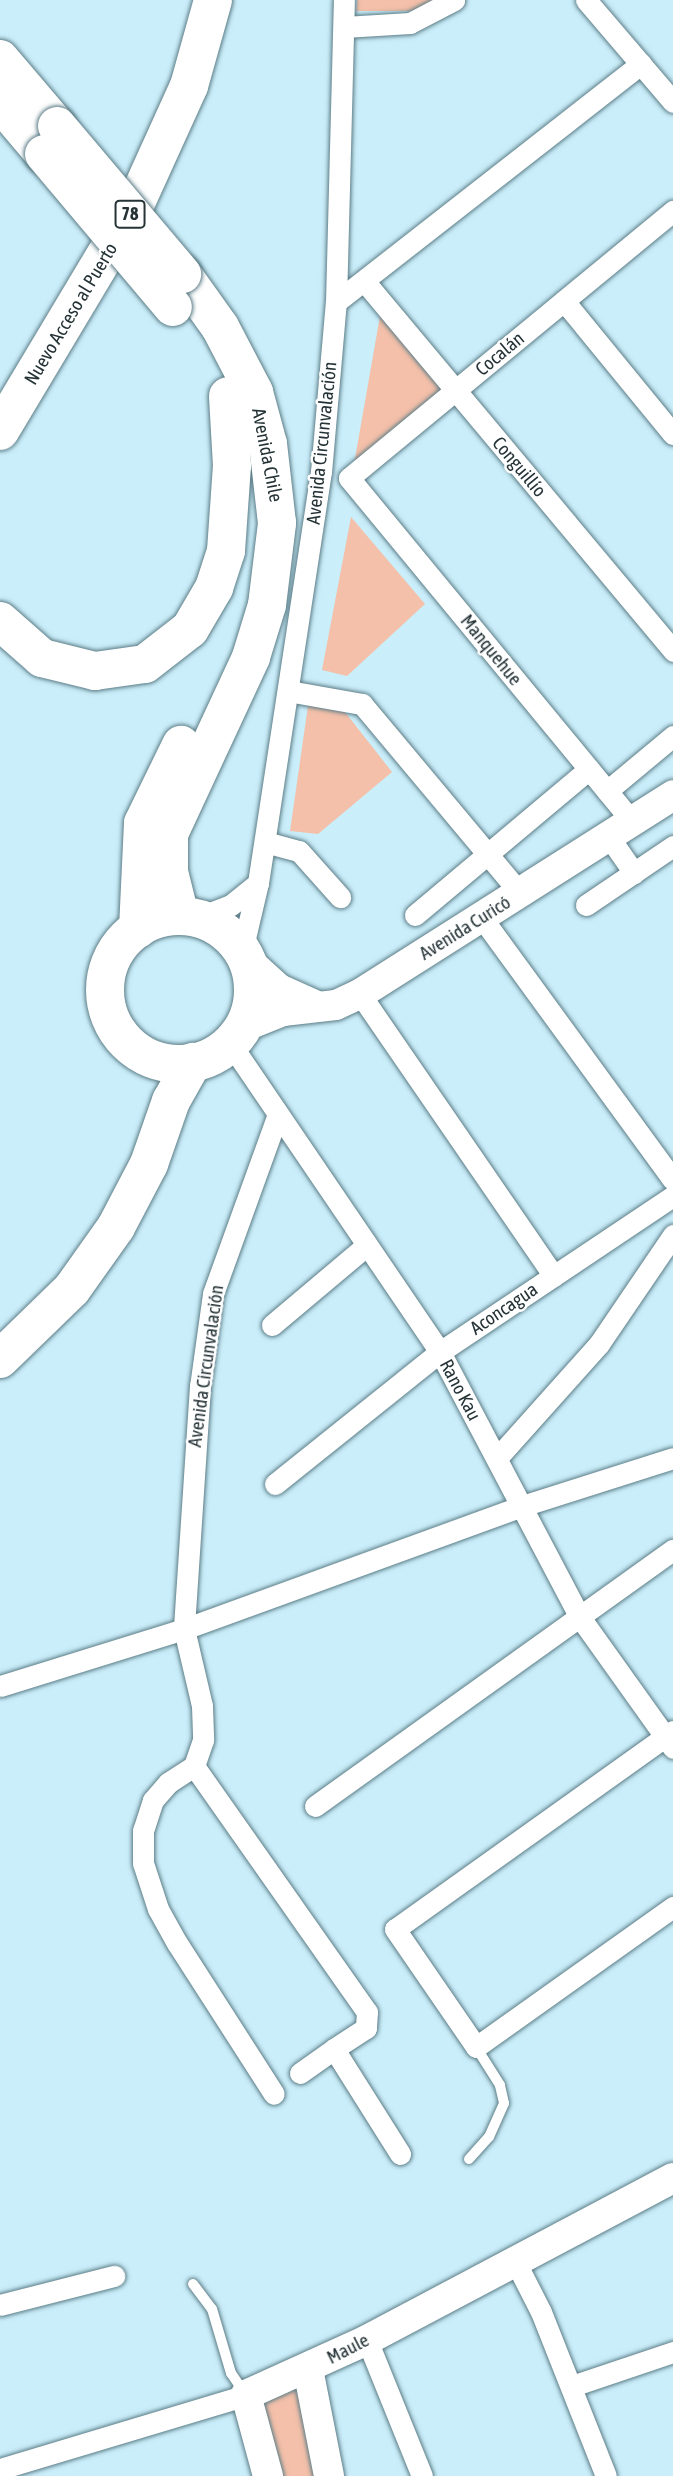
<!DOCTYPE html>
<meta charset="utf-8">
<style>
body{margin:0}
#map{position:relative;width:673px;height:2476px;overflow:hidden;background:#caeefa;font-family:"Asap Condensed",sans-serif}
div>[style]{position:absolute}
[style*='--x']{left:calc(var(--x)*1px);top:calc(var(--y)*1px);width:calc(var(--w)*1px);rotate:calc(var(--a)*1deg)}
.green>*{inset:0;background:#f4c0a9}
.roads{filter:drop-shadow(0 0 2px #5c7d87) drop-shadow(0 0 2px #5c7d87)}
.lane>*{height:10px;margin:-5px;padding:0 5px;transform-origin:5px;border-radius:5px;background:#fff}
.street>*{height:21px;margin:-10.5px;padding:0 10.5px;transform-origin:10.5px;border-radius:10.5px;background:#fff}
.secondary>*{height:30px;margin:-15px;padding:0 15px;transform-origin:15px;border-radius:15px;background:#fff}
.highway>*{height:38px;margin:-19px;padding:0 19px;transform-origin:19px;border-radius:19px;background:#fff}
.highway>.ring{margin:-19px;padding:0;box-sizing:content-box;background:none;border:38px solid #fff;border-radius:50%}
.bridges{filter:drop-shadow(0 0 2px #5c7d87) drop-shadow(0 0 2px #5c7d87)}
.highway-bridge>*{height:38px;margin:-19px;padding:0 19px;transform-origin:19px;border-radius:19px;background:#fff}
span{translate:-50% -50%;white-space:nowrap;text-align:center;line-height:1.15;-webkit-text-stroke:5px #fff;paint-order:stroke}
.shield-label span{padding:2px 5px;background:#fff;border:2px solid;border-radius:5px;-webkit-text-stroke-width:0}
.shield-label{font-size:18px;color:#253337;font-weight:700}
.street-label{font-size:19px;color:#253337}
</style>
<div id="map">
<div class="green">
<div style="clip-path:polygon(357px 0,434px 0,421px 11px,356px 11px)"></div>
<div style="clip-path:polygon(380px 316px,445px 392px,353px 470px)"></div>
<div style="clip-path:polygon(351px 517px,425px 604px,347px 676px,322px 670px)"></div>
<div style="clip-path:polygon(308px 706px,345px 712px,392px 772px,318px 834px,290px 831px)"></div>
<div style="clip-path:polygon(299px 2385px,317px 2476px,276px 2476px,255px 2401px)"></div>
</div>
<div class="roads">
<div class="lane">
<div style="--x:469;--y:2159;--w:30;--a:-48"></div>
<div style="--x:489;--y:2137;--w:37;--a:-66"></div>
<div style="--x:504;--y:2103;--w:18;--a:-103"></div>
<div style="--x:500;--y:2085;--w:45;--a:-122.3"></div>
<div style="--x:193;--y:2284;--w:31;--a:53"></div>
<div style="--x:212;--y:2309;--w:67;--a:73.5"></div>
<div style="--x:231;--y:2373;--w:25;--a:56"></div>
</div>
<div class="street">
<div style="--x:586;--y:0;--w:134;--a:49.5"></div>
<div style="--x:344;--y:27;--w:66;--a:-3.5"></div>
<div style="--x:410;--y:23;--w:50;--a:-27.6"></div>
<div style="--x:365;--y:282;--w:481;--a:50.1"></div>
<div style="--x:564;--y:301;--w:172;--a:50.7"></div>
<div style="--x:336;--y:302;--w:387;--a:-38"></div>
<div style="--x:349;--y:478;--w:445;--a:50.5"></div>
<div style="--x:349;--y:478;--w:420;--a:-39.5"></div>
<div style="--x:288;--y:691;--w:75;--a:10"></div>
<div style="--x:362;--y:704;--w:246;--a:50.1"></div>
<div style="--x:607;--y:791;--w:86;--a:-39.8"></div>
<div style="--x:609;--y:837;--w:44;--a:55.2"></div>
<div style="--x:265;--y:842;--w:35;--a:15"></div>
<div style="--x:299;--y:851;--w:62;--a:48.3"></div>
<div style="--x:586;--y:905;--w:105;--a:-34.1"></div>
<div style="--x:415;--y:915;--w:227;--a:-40"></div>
<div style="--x:197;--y:918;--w:36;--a:-21"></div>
<div style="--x:231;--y:905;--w:35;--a:-39"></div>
<div style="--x:482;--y:918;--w:324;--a:53.9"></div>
<div style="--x:242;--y:951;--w:70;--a:-76.8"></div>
<div style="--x:258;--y:883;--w:416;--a:-81.3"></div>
<div style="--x:321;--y:472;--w:171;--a:-85"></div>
<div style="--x:336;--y:302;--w:302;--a:-88.5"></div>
<div style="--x:360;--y:994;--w:342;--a:55.5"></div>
<div style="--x:230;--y:1043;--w:374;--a:55.8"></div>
<div style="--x:440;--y:1352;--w:298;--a:62.2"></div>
<div style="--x:579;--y:1616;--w:162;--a:54.5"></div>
<div style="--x:278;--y:1114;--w:191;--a:109.9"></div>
<div style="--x:213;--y:1294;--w:93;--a:98"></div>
<div style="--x:200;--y:1386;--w:244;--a:93.8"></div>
<div style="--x:184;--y:1629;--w:79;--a:76.8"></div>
<div style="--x:202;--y:1706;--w:34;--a:88"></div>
<div style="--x:203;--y:1740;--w:28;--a:109"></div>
<div style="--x:194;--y:1766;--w:301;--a:54.9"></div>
<div style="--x:367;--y:2012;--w:16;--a:94"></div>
<div style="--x:366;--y:2028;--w:38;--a:147"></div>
<div style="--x:334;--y:2049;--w:124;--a:57.8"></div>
<div style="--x:272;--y:1325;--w:124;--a:-40.1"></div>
<div style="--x:497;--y:1458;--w:153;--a:-48.2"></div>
<div style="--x:599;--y:1344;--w:132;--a:-55.8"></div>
<div style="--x:275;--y:1484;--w:211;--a:-38.7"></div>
<div style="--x:440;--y:1352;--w:280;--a:-33.8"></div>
<div style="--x:0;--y:1686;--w:193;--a:-17.2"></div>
<div style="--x:184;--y:1629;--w:360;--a:-20"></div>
<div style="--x:522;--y:1506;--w:158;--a:-17.6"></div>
<div style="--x:673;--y:1731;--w:341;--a:144.5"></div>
<div style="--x:395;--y:1929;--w:143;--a:55.5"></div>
<div style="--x:476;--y:2047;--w:242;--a:-35.4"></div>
<div style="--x:194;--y:1766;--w:31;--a:147"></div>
<div style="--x:168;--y:1783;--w:23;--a:131"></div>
<div style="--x:153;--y:1800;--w:32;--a:108"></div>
<div style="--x:143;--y:1830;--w:33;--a:90"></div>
<div style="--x:143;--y:1863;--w:48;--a:71.9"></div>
<div style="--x:158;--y:1909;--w:39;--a:61"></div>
<div style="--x:177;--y:1943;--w:179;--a:57.3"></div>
<div style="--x:315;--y:1806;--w:440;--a:-35.6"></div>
<div style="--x:300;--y:2073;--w:42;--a:-35.2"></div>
<div style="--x:515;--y:2261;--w:57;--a:63"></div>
<div style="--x:541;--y:2312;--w:176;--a:68.4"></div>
<div style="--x:0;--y:2305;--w:118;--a:-14.3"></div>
<div style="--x:367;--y:2340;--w:147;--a:68"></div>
<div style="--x:572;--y:2386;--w:107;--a:-18.6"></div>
<div style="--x:0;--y:2469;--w:257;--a:-16.7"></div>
</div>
<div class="secondary">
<div style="--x:248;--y:961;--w:42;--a:42.1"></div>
<div style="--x:279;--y:989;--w:39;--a:24"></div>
<div style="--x:243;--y:1027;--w:43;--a:-21.8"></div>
<div style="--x:283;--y:1011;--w:53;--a:-6.5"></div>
<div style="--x:336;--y:1005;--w:26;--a:-25"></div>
<div style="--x:360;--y:994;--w:371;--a:-32.4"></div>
<div style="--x:308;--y:2369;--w:109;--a:78.9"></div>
<div style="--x:268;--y:2476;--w:84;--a:-105.2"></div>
<div style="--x:246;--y:2395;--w:133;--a:-24.4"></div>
<div style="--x:367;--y:2340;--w:346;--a:-27.9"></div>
</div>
<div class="highway">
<div style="--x:0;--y:59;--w:88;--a:49.6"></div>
<div style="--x:0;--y:102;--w:68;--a:49.8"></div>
<div style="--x:0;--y:431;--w:263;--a:-59.1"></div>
<div style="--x:135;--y:205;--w:131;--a:-65.6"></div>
<div style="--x:189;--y:86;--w:89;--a:-74.4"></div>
<div style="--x:0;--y:621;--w:56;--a:41.4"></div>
<div style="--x:42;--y:658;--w:55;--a:13.8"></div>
<div style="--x:95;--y:671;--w:50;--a:-8"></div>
<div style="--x:145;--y:664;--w:57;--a:-37.9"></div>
<div style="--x:190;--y:629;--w:48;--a:-59.7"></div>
<div style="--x:214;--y:588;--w:39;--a:-72"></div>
<div style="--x:226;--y:551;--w:85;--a:-86"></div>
<div style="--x:232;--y:466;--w:70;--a:-93.3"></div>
<div style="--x:180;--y:916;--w:45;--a:-104"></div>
<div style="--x:169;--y:872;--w:38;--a:-90"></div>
<div style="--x:169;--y:834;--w:195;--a:-65.1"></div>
<div style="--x:251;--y:657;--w:54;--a:-72.9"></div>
<div style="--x:267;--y:605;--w:83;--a:-83"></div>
<div style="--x:277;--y:523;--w:80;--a:-96.5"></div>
<div style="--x:268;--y:444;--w:54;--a:-105.1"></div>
<div style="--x:254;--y:392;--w:73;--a:-117.6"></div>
<div style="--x:220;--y:327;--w:65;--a:-125.6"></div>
<div class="ring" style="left:105px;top:916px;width:110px;height:110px"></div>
<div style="--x:138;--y:929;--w:106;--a:-87.3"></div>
<div style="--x:143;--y:823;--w:87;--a:-64"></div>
<div style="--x:0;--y:1359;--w:100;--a:-44.2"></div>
<div style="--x:72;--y:1289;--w:76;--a:-54.6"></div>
<div style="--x:116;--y:1227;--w:71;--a:-62.4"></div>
<div style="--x:149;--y:1164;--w:67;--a:-70.8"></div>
<div style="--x:171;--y:1101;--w:45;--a:-60.6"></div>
</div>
</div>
<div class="bridges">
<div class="highway-bridge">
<div style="--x:57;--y:126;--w:194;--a:49.8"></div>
<div style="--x:44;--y:154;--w:200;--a:49.9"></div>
</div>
</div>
<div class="shield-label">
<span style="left:130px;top:214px">78</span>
</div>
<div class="street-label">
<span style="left:71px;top:314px;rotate:-59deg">Nuevo Acceso al Puerto</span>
<span style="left:500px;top:354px;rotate:-40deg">Cocalán</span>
<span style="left:322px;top:443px;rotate:-84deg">Avenida Circunvalación</span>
<span style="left:267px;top:455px;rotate:79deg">Avenida Chile</span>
<span style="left:519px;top:467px;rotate:50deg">Conguillío</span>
<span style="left:491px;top:650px;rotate:51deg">Manquehue</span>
<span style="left:465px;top:928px;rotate:-32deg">Avenida Curicó</span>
<span style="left:504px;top:1309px;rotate:-34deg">Aconcagua</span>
<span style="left:206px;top:1366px;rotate:-82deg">Avenida Circunvalación</span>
<span style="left:460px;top:1390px;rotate:62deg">Rano Kau</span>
<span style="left:348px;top:2349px;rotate:-27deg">Maule</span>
</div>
</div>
